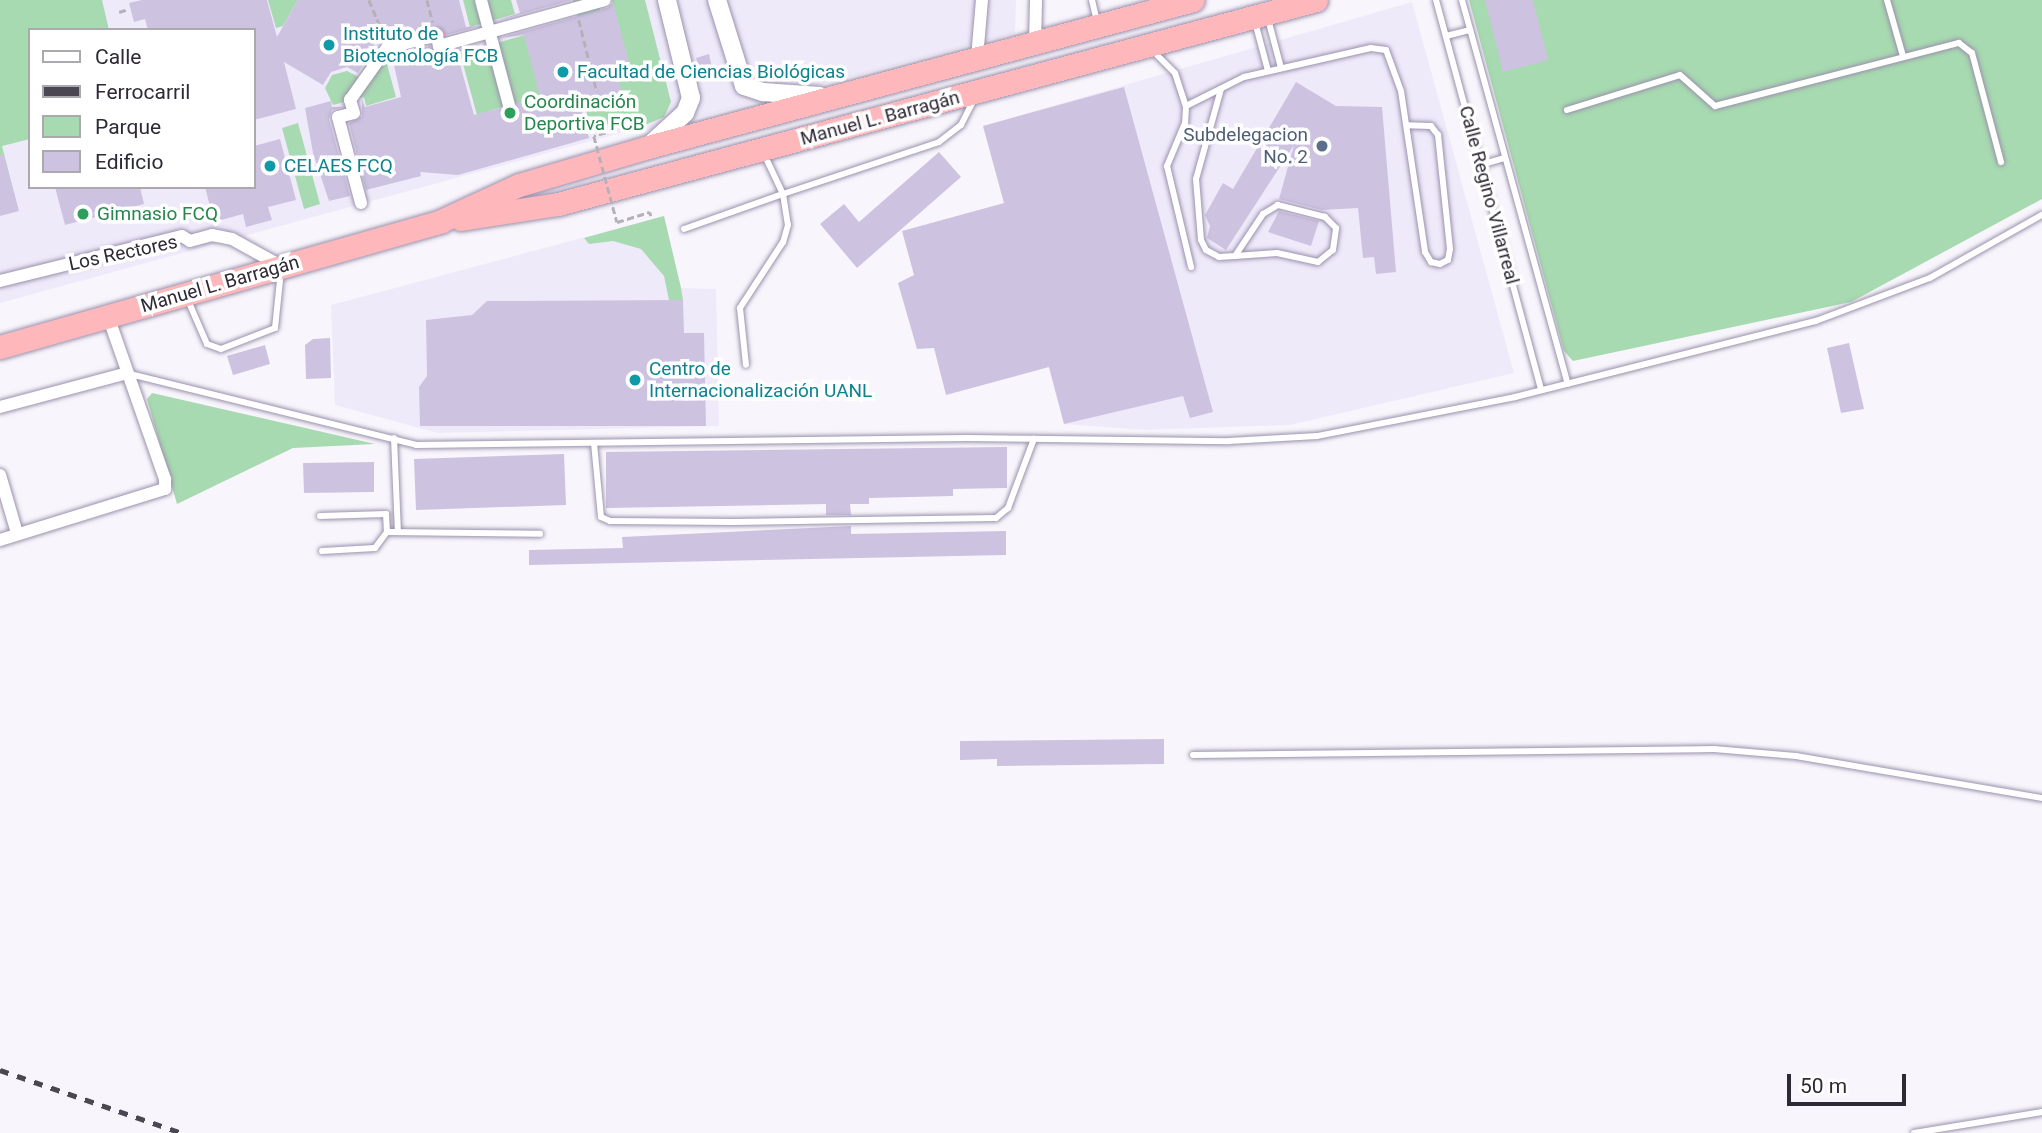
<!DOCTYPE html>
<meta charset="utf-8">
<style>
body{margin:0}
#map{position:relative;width:2042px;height:1133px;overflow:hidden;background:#f8f6fc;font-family:Roboto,sans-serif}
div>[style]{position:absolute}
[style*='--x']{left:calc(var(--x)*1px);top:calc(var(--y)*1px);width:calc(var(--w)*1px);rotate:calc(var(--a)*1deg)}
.built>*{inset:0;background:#efeafa}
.green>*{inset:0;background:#a7dab0}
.building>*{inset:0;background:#cdc3e1}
.path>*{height:2.5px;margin-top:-1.25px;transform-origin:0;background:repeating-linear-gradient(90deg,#b4b1b9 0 7px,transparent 0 10.5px)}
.roads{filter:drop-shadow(0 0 2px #9b91ad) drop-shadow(0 0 2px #9b91ad)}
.lane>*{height:6px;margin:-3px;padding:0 3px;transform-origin:3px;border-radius:3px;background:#fff}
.street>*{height:12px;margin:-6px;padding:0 6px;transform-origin:6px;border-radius:6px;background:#fff}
.secondary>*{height:18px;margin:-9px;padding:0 9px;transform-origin:9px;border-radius:9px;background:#fff}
.highway>*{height:23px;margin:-11.5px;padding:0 11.5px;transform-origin:11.5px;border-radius:11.5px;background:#feb8bb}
.rail>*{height:4.5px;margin-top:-2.25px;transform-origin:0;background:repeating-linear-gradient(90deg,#4b4752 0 9px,transparent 0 18px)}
.path-bridge>*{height:2.5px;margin-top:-1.25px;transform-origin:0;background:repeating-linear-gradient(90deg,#b4b1b9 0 7px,transparent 0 10.5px)}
.dots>*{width:19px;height:19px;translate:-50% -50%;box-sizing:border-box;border:4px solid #fff;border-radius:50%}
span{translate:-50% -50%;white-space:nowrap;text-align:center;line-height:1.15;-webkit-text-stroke:7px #fff;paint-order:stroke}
.culture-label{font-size:19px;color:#0d838f}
.left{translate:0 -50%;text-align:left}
.leisure-label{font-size:19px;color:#27864d}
.street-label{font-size:19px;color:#2d2935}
.service-label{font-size:19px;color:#4e5e75}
.right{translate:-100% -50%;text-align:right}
.legend{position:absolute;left:28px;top:28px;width:228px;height:161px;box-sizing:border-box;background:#fff;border:2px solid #aba9ae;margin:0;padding:9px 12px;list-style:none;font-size:21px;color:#2d2935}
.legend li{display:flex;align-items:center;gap:14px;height:35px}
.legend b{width:35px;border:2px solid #aba9ae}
.scale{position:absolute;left:1787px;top:1074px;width:119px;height:32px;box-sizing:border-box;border:4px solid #2d2935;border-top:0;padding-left:9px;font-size:21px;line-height:24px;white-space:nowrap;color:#2d2935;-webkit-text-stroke:5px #fff;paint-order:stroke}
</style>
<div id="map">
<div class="built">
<div style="clip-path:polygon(evenodd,0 0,1016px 0,1015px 33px,651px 130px,631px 130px,0 303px,0 0,30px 30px,254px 30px,254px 187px,30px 187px,30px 30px)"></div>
<div style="clip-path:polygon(1412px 2px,1514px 373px,1290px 425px,1144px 430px,1064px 424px,983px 126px)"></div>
<div style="clip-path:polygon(664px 216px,681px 288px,716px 289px,719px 426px,438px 433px,335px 405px,331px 305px)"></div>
</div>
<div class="green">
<div style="clip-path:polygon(0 0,102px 0,109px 30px,30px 30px,30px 139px,2px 146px,18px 209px,0 213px)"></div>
<div style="clip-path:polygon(268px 0,298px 0,283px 26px,276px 28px)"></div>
<div style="clip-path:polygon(463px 0,511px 0,515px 14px,470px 27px)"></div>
<div style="clip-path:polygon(573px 0,605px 0,598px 2px,615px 66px,628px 62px,612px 0,645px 0,671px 102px,664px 117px,640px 127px,636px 117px,591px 129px,586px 110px,624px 100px,597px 92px)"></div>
<div style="clip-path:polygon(1469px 0,2042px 0,2042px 199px,1851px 302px,1573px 361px,1564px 351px)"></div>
<div style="clip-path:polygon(525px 35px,541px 97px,489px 111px,478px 119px,460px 53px)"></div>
<div style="clip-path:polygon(376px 46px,385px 57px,396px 97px,366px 106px,364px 97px,333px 105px,325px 88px,332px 75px,347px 71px,359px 77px)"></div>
<div style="clip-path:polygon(298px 123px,320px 204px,304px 209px,282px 128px)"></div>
<div style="clip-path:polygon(664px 216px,681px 288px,683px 300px,669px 300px,664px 276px,641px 249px,613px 241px,589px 244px,584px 238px)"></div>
<div style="clip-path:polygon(152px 393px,375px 444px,293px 448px,177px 504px,147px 399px)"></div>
</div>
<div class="building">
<div style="clip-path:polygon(142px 0,267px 0,277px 37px,298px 0,459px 0,466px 27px,479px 26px,446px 35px,435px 27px,385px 40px,382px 31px,358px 73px,347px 67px,331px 72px,323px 85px,284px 62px,296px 109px,254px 120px,254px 30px,148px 30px,145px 19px,134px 22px,129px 3px)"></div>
<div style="clip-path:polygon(516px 0,572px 0,496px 21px,520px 13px)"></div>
<div style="clip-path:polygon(1485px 0,1533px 0,1548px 60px,1503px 72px)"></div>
<div style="clip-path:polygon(613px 3px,629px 62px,615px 66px,624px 100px,582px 111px,589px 138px,458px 175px,420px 172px,421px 176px,366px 190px,349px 123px,362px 116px,362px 99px,365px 107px,401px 97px,392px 56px,430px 46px,441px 55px,483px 43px,457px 53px,474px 115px,501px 108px,511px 114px,518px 103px,540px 97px,524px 35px,500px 38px,607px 8px)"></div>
<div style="clip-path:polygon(709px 54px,712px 68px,700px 71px,696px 58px)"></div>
<div style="clip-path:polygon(1296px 82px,1336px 106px,1382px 107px,1396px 272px,1376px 274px,1374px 257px,1363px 258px,1358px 208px,1322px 210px,1279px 199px,1294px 145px,1226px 250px,1207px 238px,1210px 226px,1205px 215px,1223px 183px,1233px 189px)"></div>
<div style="clip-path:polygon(1124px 87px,1213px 412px,1190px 418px,1183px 396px,1064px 424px,1049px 367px,946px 395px,934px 348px,917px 349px,898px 283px,914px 275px,902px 231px,1004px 203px,983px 126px)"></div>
<div style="clip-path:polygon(331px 101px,332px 107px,343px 107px,332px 110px,329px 119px,350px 196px,329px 201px,313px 153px,305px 108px)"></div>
<div style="clip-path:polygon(280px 139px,296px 200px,268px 207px,272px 220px,246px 227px,243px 214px,214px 222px,205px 187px,254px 187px,254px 146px)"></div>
<div style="clip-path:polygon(939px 152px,961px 177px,857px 268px,820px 224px,844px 204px,859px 222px)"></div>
<div style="clip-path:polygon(0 155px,4px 155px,19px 211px,0 216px)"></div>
<div style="clip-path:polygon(55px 187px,140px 187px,144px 204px,65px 225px)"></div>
<div style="clip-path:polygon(1279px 211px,1319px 221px,1311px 246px,1268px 232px)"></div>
<div style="clip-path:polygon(683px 300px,684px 333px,704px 333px,706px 426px,420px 426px,419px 387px,427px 376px,426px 320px,472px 315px,487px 301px)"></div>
<div style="clip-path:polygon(330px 338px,331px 378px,306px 379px,305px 345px,313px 339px)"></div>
<div style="clip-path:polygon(1849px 343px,1864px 409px,1841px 413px,1827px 348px)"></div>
<div style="clip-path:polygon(265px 345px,270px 364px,233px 375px,227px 356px)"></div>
<div style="clip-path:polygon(1007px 447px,1007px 488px,953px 489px,953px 496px,869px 498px,869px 504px,850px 504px,851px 515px,826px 515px,826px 504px,606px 508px,606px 452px)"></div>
<div style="clip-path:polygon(564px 454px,566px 505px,416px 510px,414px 459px)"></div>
<div style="clip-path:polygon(374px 462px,374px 492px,304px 493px,303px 463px)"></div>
<div style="clip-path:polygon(851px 526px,851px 534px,1006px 531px,1006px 555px,529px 565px,529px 550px,623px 548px,622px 537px)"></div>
<div style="clip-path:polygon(1164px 739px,1164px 764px,997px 766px,997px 759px,960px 760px,960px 741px)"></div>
</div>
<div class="path">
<div style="--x:369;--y:0;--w:38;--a:67"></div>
<div style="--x:427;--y:0;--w:23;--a:75"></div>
<div style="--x:119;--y:12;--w:9;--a:-18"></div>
<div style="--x:579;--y:20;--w:74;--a:76"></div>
</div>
<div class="roads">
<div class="lane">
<div style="--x:1092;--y:0;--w:23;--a:77"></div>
<div style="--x:1436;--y:0;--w:404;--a:74.9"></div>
<div style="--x:1462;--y:0;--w:398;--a:74.6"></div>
<div style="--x:1887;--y:0;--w:58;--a:74.1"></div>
<div style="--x:1268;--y:19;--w:51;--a:75.1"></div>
<div style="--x:1255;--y:22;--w:51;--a:75.1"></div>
<div style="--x:1446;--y:36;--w:25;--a:-14"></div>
<div style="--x:1151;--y:49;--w:34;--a:45"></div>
<div style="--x:1175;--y:73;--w:35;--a:72"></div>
<div style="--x:1186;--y:106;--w:17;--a:93"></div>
<div style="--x:1185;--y:123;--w:47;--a:112.7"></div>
<div style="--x:1167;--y:166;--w:104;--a:76.6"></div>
<div style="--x:1221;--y:89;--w:93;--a:105.5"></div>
<div style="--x:1196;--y:179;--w:61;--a:85.3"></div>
<div style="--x:1201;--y:240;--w:11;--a:63"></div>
<div style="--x:1206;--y:250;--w:15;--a:28"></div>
<div style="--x:1219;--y:257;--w:16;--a:-4"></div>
<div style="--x:1235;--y:256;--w:42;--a:-4.1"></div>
<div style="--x:1277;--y:253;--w:42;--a:12.4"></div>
<div style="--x:1318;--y:262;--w:19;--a:-39"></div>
<div style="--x:1333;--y:250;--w:22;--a:-82"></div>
<div style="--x:1336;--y:228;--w:16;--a:-135"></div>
<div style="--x:1325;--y:217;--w:49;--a:-165.7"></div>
<div style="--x:1278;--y:205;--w:17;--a:149"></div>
<div style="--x:1263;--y:214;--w:50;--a:123.7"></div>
<div style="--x:1186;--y:106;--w:65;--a:-26.6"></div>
<div style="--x:1244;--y:77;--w:130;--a:-12.9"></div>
<div style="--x:1371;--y:48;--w:15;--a:8"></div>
<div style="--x:1386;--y:50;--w:44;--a:69.9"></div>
<div style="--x:1401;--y:91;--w:163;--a:81.5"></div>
<div style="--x:1425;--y:252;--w:12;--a:59"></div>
<div style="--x:1431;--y:262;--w:9;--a:13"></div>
<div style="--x:1440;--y:264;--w:9;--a:-27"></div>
<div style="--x:1448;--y:260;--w:11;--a:-80"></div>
<div style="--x:1450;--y:249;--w:115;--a:-96"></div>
<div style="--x:1438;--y:135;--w:11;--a:-128"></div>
<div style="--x:1431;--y:126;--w:24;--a:-178"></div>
<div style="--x:1567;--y:110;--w:118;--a:-17.2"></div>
<div style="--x:1680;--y:75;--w:47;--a:41.5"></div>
<div style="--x:1715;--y:106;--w:252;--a:-14.5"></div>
<div style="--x:1959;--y:43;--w:16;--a:38"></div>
<div style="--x:1972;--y:53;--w:113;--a:75.1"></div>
<div style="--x:764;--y:154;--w:44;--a:64.6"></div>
<div style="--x:783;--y:194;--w:164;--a:-18.4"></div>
<div style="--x:939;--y:142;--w:28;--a:-38"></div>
<div style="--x:961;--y:125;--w:31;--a:-63"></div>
<div style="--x:1480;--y:165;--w:25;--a:-16"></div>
<div style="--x:684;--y:229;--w:105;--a:-19.5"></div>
<div style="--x:783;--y:194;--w:31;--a:81"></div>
<div style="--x:788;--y:225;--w:18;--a:106"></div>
<div style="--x:783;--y:242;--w:79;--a:123.1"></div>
<div style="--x:740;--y:308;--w:57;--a:84"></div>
<div style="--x:187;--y:298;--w:50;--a:66.5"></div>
<div style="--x:207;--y:344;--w:15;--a:20"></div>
<div style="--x:221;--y:349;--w:58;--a:-21.3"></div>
<div style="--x:275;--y:328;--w:57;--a:-84"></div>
<div style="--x:130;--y:374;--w:295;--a:13.9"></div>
<div style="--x:416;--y:445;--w:551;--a:-0.73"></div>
<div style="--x:967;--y:438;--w:262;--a:0.7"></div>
<div style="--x:1229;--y:441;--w:88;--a:-3.3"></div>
<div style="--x:1317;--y:436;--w:202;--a:-11.1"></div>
<div style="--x:1515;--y:397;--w:310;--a:-14.2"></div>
<div style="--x:1816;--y:321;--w:122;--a:-20.7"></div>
<div style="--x:1930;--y:278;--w:129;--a:-29.4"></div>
<div style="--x:394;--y:438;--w:94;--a:87.6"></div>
<div style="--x:594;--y:443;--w:74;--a:84.6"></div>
<div style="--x:601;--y:517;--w:10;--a:24"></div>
<div style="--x:610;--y:521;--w:124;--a:0.5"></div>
<div style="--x:734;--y:522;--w:262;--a:-0.9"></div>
<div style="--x:996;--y:518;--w:16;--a:-40"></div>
<div style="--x:1008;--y:508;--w:74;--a:-69.4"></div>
<div style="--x:320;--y:516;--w:66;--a:-1.7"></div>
<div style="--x:386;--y:514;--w:18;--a:87"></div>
<div style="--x:387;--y:532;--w:20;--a:127"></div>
<div style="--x:375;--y:548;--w:53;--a:176.8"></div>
<div style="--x:387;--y:532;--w:153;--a:0.7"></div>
<div style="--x:1193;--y:755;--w:521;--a:-0.66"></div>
<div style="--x:1714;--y:749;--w:82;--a:4.9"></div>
<div style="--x:1796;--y:756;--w:250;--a:9.7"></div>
<div style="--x:1914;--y:1133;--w:130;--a:-9.3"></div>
</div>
<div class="street">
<div style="--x:481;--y:0;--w:109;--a:75.1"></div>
<div style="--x:1035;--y:45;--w:45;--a:-88.7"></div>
<div style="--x:977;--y:58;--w:58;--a:-85.1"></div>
<div style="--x:361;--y:203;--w:89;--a:-105"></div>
<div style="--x:338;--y:117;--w:16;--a:-14"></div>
<div style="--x:354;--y:113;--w:14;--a:-107"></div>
<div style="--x:350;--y:100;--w:64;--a:-54.6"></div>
<div style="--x:387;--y:48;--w:52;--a:-14.6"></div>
<div style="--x:437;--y:35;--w:11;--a:80"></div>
<div style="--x:439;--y:46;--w:172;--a:-15.5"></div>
<div style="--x:0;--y:281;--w:187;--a:-13.9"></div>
<div style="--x:182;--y:236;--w:9;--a:32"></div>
<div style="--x:190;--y:241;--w:23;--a:-15"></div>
<div style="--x:212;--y:235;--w:20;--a:11"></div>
<div style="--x:232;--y:239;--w:56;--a:28.9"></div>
<div style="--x:0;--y:407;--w:132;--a:-14.9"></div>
<div style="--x:0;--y:475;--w:60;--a:73.7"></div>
<div style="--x:0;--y:540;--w:173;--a:-17.2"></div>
<div style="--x:165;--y:489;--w:10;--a:-90"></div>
<div style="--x:165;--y:479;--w:173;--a:-109.3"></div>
</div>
<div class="secondary">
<div style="--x:717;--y:0;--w:90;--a:72.6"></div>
<div style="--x:744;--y:86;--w:20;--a:18"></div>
<div style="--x:763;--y:92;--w:57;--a:4"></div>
<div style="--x:651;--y:144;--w:46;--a:-42.4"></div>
<div style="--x:685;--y:113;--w:16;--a:-68"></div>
<div style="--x:691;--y:98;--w:101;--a:-103.8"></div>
</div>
<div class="highway">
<div style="--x:461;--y:219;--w:98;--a:-8.8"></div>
<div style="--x:558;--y:204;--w:785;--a:-15.06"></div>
<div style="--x:0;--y:347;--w:459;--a:-15.9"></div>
<div style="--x:441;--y:221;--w:86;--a:-24.8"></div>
<div style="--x:519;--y:185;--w:134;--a:-16.4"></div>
<div style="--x:648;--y:147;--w:564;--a:-15.09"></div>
</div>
</div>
<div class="rail">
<div style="--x:0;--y:1070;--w:193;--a:19.1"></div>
</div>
<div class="path-bridge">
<div style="--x:626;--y:127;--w:33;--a:164"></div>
<div style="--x:594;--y:136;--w:89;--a:75"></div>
<div style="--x:617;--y:222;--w:34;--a:-17"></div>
<div style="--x:650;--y:212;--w:4;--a:76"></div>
</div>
<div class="dots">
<div style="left:329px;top:45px;background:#0f9aa8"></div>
<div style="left:563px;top:72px;background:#0f9aa8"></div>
<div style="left:510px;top:113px;background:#2e9e5b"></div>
<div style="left:1322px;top:146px;background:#5c6f8a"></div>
<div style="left:270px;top:166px;background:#0f9aa8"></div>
<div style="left:83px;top:214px;background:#2e9e5b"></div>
<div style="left:635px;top:380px;background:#0f9aa8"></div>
</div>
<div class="culture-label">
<span class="left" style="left:343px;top:45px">Instituto de<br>Biotecnología FCB</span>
<span class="left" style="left:577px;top:72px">Facultad de Ciencias Biológicas</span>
<span class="left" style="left:284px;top:166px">CELAES FCQ</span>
<span class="left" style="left:649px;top:380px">Centro de<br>Internacionalización UANL</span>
</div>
<div class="leisure-label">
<span class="left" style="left:524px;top:113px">Coordinación<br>Deportiva FCB</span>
<span class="left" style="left:97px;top:214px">Gimnasio FCQ</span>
</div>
<div class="street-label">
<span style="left:880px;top:118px;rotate:-15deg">Manuel L. Barragán</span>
<span style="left:1489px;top:195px;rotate:75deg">Calle Regino Villarreal</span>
<span style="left:123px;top:253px;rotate:-12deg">Los Rectores</span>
<span style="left:220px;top:284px;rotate:-16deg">Manuel L. Barragán</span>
</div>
<div class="service-label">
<span class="right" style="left:1308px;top:146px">Subdelegacion<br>No. 2</span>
</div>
<ul class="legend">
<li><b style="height:9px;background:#fff"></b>Calle</li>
<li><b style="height:9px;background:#4b4752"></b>Ferrocarril</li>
<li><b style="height:19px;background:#a7dab0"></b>Parque</li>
<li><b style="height:19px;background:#cdc3e1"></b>Edificio</li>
</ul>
<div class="scale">50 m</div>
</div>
